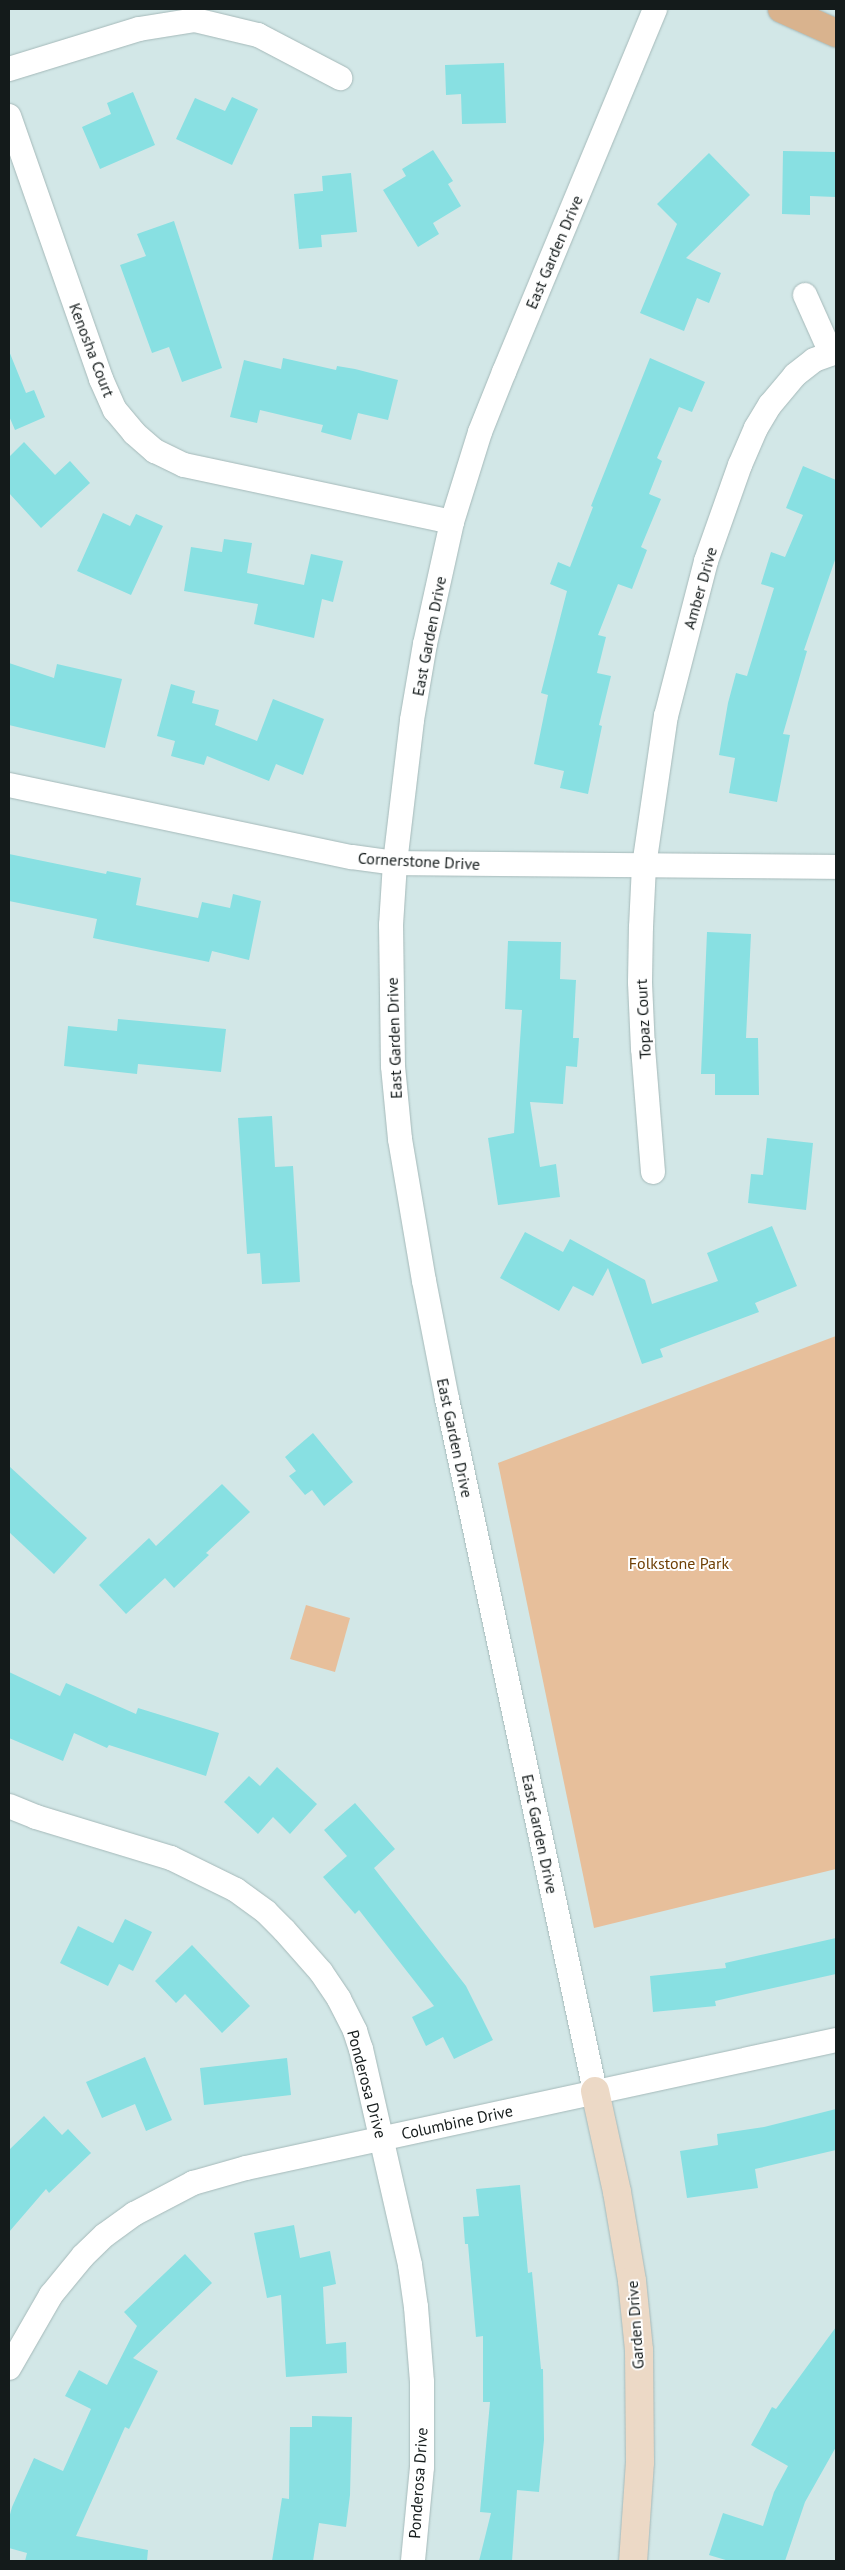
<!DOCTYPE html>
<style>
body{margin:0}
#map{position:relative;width:845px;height:2570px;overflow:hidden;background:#d2e7e7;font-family:"PT Sans",sans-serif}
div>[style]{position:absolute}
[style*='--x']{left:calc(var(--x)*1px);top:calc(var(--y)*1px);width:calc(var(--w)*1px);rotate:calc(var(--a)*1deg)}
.green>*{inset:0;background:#e7bf9b}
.building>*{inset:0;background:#88e0e2}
.roads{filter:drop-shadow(0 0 1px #a5b9b9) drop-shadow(0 0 1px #a5b9b9)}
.street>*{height:24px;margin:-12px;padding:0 12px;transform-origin:12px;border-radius:12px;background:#fff}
.secondary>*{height:28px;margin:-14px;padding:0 14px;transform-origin:14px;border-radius:14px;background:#ecd9c6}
.primary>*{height:28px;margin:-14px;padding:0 14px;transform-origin:14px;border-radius:14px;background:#d9b38e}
span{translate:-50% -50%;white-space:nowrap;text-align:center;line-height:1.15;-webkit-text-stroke:4px #fff;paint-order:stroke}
.street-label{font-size:16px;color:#141b1b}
.park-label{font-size:16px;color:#6f4006}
.frame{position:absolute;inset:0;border:10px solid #141b1b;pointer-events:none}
</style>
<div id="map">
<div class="green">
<div style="clip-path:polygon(836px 1336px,836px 1869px,594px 1928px,498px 1463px)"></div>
<div style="clip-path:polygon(306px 1605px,350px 1618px,335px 1672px,290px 1659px)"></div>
</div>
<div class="building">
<div style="clip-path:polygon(504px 63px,506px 123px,462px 124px,461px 94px,446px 95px,445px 65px)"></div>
<div style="clip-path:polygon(133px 92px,155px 145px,100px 169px,82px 127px,111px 114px,107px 103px)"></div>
<div style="clip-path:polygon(232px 97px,258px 109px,232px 165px,176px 139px,195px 98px,225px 111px)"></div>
<div style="clip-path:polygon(433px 150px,453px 181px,448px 184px,461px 206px,433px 223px,439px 234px,418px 247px,383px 190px,406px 176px,402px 169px)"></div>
<div style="clip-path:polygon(783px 151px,836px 152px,836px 197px,810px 196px,810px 215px,782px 214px)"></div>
<div style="clip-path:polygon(709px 153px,750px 195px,686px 258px,721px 273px,709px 303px,697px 298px,684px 331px,640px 313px,677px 224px,657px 204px)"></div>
<div style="clip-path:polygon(351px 173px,357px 232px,321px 235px,322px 247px,299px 249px,294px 194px,323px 191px,322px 176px)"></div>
<div style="clip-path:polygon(174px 221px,222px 368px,182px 382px,169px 347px,152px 353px,120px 265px,146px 256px,137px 234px)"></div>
<div style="clip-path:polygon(9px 351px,26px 393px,34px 390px,45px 417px,15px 430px,9px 416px)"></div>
<div style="clip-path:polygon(283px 358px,336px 370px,337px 366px,355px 369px,398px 380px,388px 420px,358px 413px,351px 440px,321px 432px,323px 425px,260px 410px,257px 423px,230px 417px,244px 360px,281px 369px)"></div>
<div style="clip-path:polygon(650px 358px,705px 382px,692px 412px,679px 407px,657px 458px,662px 461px,649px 494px,661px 499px,641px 547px,647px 550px,632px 589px,618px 584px,598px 635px,606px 637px,597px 673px,611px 676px,599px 725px,602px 726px,588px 794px,560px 788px,564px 771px,534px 764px,548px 695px,541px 693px,567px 591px,550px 584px,558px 562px,570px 567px,593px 507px,591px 506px)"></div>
<div style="clip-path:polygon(24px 442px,55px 475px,70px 461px,90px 483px,41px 528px,9px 493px,9px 457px)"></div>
<div style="clip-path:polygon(803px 466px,836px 480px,836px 557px,804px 650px,807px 651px,783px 734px,790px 735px,777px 802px,729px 793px,735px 758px,719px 755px,728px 703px,736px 673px,747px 676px,774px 588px,761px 584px,771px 552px,785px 557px,803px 515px,786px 508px)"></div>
<div style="clip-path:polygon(103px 513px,130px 526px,136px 514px,163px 526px,131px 595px,77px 571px)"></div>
<div style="clip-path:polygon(224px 539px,252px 543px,247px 573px,304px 585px,311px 554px,343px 561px,333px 602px,322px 599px,314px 638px,254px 624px,258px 604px,184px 591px,191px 547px,222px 552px)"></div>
<div style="clip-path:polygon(9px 663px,54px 678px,57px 664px,122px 679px,105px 748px,9px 725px)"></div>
<div style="clip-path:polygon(171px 684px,195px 691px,192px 703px,219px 710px,215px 725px,257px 741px,273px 699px,324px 719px,303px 775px,276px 764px,269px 781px,207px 756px,204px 765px,171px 756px,175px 741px,157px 736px)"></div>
<div style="clip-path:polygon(9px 854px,106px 874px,107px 871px,141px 878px,136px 905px,198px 918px,202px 902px,230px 908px,233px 894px,261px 901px,249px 960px,212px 951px,209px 962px,93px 938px,97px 919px,9px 901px)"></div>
<div style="clip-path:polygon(707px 932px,751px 934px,746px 1038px,758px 1038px,759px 1095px,715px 1095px,715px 1074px,701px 1074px)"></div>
<div style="clip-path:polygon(508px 941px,561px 942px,560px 979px,576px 980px,573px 1038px,579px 1038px,577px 1067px,566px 1066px,563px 1104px,530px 1102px,540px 1167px,556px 1164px,560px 1197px,498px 1205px,488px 1138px,514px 1133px,522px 1010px,505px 1009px)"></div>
<div style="clip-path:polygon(118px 1019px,226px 1029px,221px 1072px,138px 1064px,137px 1074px,64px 1066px,68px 1026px,117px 1031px)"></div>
<div style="clip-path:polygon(272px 1116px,275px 1167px,293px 1166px,300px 1282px,262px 1284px,260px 1253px,247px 1254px,238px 1118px)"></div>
<div style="clip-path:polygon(767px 1138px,813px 1143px,806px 1210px,748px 1203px,751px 1174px,763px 1175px)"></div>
<div style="clip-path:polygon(772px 1226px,797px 1286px,755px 1303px,759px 1312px,660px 1349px,663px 1357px,642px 1364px,608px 1268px,593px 1296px,573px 1286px,559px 1311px,500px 1278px,525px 1232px,563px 1252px,570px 1239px,645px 1280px,652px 1304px,718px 1281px,707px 1253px)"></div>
<div style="clip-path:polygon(313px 1433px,353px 1482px,324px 1506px,312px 1490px,305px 1495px,289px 1476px,296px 1471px,285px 1457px)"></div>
<div style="clip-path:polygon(9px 1466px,87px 1538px,54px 1574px,9px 1532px)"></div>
<div style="clip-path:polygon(222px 1484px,250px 1512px,206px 1553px,209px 1555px,174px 1588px,165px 1578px,126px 1614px,99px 1585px,149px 1538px,156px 1546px)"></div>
<div style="clip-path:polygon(9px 1672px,60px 1696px,66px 1683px,136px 1714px,138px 1708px,219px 1733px,206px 1776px,109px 1745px,107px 1748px,74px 1733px,63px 1761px,9px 1738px)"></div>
<div style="clip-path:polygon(277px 1767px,317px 1804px,290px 1834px,273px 1817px,258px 1834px,224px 1802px,249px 1776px,260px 1786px)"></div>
<div style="clip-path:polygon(355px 1803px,395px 1849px,374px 1868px,466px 1986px,493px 2040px,454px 2059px,443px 2037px,426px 2046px,412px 2017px,434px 2006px,359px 1910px,355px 1914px,323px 1877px,347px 1856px,324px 1830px)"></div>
<div style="clip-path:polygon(125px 1919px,152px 1932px,133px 1971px,119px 1964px,108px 1986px,60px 1963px,78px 1926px,113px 1943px)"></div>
<div style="clip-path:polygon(836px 1938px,836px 1974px,715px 2001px,716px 2006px,653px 2012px,650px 1976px,726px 1968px,725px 1963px)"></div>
<div style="clip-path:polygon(192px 1945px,250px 2006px,222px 2033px,185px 1994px,176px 2003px,155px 1981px)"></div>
<div style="clip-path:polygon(145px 2057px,172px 2120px,146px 2131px,135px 2104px,102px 2118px,86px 2082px)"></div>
<div style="clip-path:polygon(287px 2058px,291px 2095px,204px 2105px,200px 2068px)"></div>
<div style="clip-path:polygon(836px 2109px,836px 2150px,755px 2169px,758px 2188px,687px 2198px,680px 2151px,718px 2145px,717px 2134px,764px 2127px)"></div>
<div style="clip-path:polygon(44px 2116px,62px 2135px,68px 2129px,91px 2153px,49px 2193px,46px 2189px,9px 2232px,9px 2150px)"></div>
<div style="clip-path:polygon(520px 2185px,528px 2273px,532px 2272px,541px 2369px,543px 2369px,544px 2440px,539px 2492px,517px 2490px,512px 2561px,479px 2561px,491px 2513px,480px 2512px,490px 2402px,483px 2402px,483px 2336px,476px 2337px,468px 2244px,465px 2244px,463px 2217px,479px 2216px,476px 2189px)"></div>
<div style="clip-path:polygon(294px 2225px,300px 2258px,330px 2251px,336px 2284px,323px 2287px,326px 2344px,346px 2342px,347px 2373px,286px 2377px,281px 2295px,267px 2298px,254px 2233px)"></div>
<div style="clip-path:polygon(185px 2254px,212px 2283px,133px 2358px,158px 2371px,129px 2429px,125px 2427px,76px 2536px,148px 2550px,147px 2561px,25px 2561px,27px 2553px,9px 2548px,9px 2518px,12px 2507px,34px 2458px,63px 2471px,91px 2409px,65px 2396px,79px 2370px,107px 2385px,137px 2326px,124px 2312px)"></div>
<div style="clip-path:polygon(836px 2327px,836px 2447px,805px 2502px,785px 2561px,729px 2561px,709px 2555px,723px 2513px,763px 2526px,774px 2492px,788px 2466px,751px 2445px,772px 2407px,776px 2409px)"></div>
<div style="clip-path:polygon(312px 2416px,352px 2417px,350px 2495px,346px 2527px,319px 2523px,313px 2561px,272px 2561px,282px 2498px,289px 2499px,290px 2427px,312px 2427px)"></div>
</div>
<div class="roads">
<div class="street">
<div style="--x:9;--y:69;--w:136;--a:-17.1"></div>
<div style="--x:139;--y:29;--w:57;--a:-9.1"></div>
<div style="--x:195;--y:20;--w:65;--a:13.4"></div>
<div style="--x:258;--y:35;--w:93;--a:27.7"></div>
<div style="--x:9;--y:116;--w:279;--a:70.7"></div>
<div style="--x:101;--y:379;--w:34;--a:66"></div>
<div style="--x:115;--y:410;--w:30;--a:50"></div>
<div style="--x:134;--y:433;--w:28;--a:41"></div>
<div style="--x:155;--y:451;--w:32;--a:26"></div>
<div style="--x:184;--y:465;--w:274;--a:12"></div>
<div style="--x:805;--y:295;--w:64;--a:65.9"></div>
<div style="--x:9;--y:785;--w:350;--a:11.9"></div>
<div style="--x:352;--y:857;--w:43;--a:7.9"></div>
<div style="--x:395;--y:863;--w:441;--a:0.5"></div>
<div style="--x:653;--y:1172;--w:123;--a:-94.6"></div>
<div style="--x:643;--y:1049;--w:67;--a:-92.6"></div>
<div style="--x:640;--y:982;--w:55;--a:-89"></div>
<div style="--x:641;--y:927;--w:61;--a:-87.2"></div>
<div style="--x:644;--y:866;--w:152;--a:-81.7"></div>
<div style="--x:666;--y:716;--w:160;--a:-75.5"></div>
<div style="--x:706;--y:561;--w:102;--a:-70.5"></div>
<div style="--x:740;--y:465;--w:40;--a:-66.6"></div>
<div style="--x:756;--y:428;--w:27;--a:-59"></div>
<div style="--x:770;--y:405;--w:39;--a:-50"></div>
<div style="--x:795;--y:375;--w:24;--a:-38"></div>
<div style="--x:814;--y:360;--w:23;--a:-20"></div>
<div style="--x:9;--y:1806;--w:29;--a:22"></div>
<div style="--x:36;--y:1817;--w:141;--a:16.9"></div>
<div style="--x:171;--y:1858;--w:72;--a:26.2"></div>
<div style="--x:236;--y:1890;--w:37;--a:36"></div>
<div style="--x:266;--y:1912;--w:25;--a:45"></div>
<div style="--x:284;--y:1930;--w:56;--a:48.6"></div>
<div style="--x:321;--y:1972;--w:32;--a:56"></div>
<div style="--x:339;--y:1999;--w:36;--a:63"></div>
<div style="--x:355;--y:2031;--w:19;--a:72"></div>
<div style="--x:361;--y:2049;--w:221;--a:77.2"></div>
<div style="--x:410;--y:2265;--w:42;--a:81.9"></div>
<div style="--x:416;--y:2307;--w:75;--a:85.4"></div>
<div style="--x:422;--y:2382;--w:85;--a:90"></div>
<div style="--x:422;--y:2467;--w:94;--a:95.5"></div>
<div style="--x:595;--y:2091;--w:708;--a:-102.07"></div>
<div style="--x:447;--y:1399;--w:120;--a:-101"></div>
<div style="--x:424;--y:1281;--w:144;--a:-99.6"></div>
<div style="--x:400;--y:1139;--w:73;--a:-95.5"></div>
<div style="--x:393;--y:1066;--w:141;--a:-90.8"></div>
<div style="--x:391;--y:925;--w:62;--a:-86.3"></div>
<div style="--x:395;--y:863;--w:144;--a:-83.2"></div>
<div style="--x:412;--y:720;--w:77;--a:-80.3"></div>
<div style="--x:425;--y:644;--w:125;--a:-77.5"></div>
<div style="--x:452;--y:522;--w:94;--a:-72.7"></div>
<div style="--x:480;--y:432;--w:65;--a:-68.2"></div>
<div style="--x:504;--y:372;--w:393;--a:-67.4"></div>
<div style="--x:9;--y:2368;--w:84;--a:-60.1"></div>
<div style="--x:51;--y:2295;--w:50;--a:-50.6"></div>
<div style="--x:83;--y:2256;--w:30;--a:-44"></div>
<div style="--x:105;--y:2235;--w:36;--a:-36"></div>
<div style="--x:134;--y:2214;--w:67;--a:-27.7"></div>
<div style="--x:193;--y:2183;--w:55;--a:-15.8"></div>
<div style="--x:246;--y:2168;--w:604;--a:-12.24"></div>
</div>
<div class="secondary">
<div style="--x:595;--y:2091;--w:103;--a:77.7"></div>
<div style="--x:617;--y:2192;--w:90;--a:80.4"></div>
<div style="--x:632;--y:2281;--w:69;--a:84.2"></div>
<div style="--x:639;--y:2350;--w:112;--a:89.5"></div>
<div style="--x:640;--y:2462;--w:99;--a:94"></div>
</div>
<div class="primary">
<div style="--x:782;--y:9;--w:59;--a:24"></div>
</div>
</div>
<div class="street-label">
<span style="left:554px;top:252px;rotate:-67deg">East Garden Drive</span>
<span style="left:92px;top:350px;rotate:69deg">Kenosha Court</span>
<span style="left:700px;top:588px;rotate:-74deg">Amber Drive</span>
<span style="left:429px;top:636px;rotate:-79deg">East Garden Drive</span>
<span style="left:419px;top:861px;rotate:3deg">Cornerstone Drive</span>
<span style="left:643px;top:1019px;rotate:-93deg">Topaz Court</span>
<span style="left:394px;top:1038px;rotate:-92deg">East Garden Drive</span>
<span style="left:455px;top:1438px;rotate:78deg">East Garden Drive</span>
<span style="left:540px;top:1834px;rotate:78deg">East Garden Drive</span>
<span style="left:367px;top:2084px;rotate:75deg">Ponderosa Drive</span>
<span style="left:457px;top:2122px;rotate:-12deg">Columbine Drive</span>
<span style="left:635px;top:2325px;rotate:-94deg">Garden Drive</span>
<span style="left:418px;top:2483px;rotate:-86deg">Ponderosa Drive</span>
</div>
<div class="park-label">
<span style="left:679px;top:1563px">Folkstone Park</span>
</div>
<div class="frame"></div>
</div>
